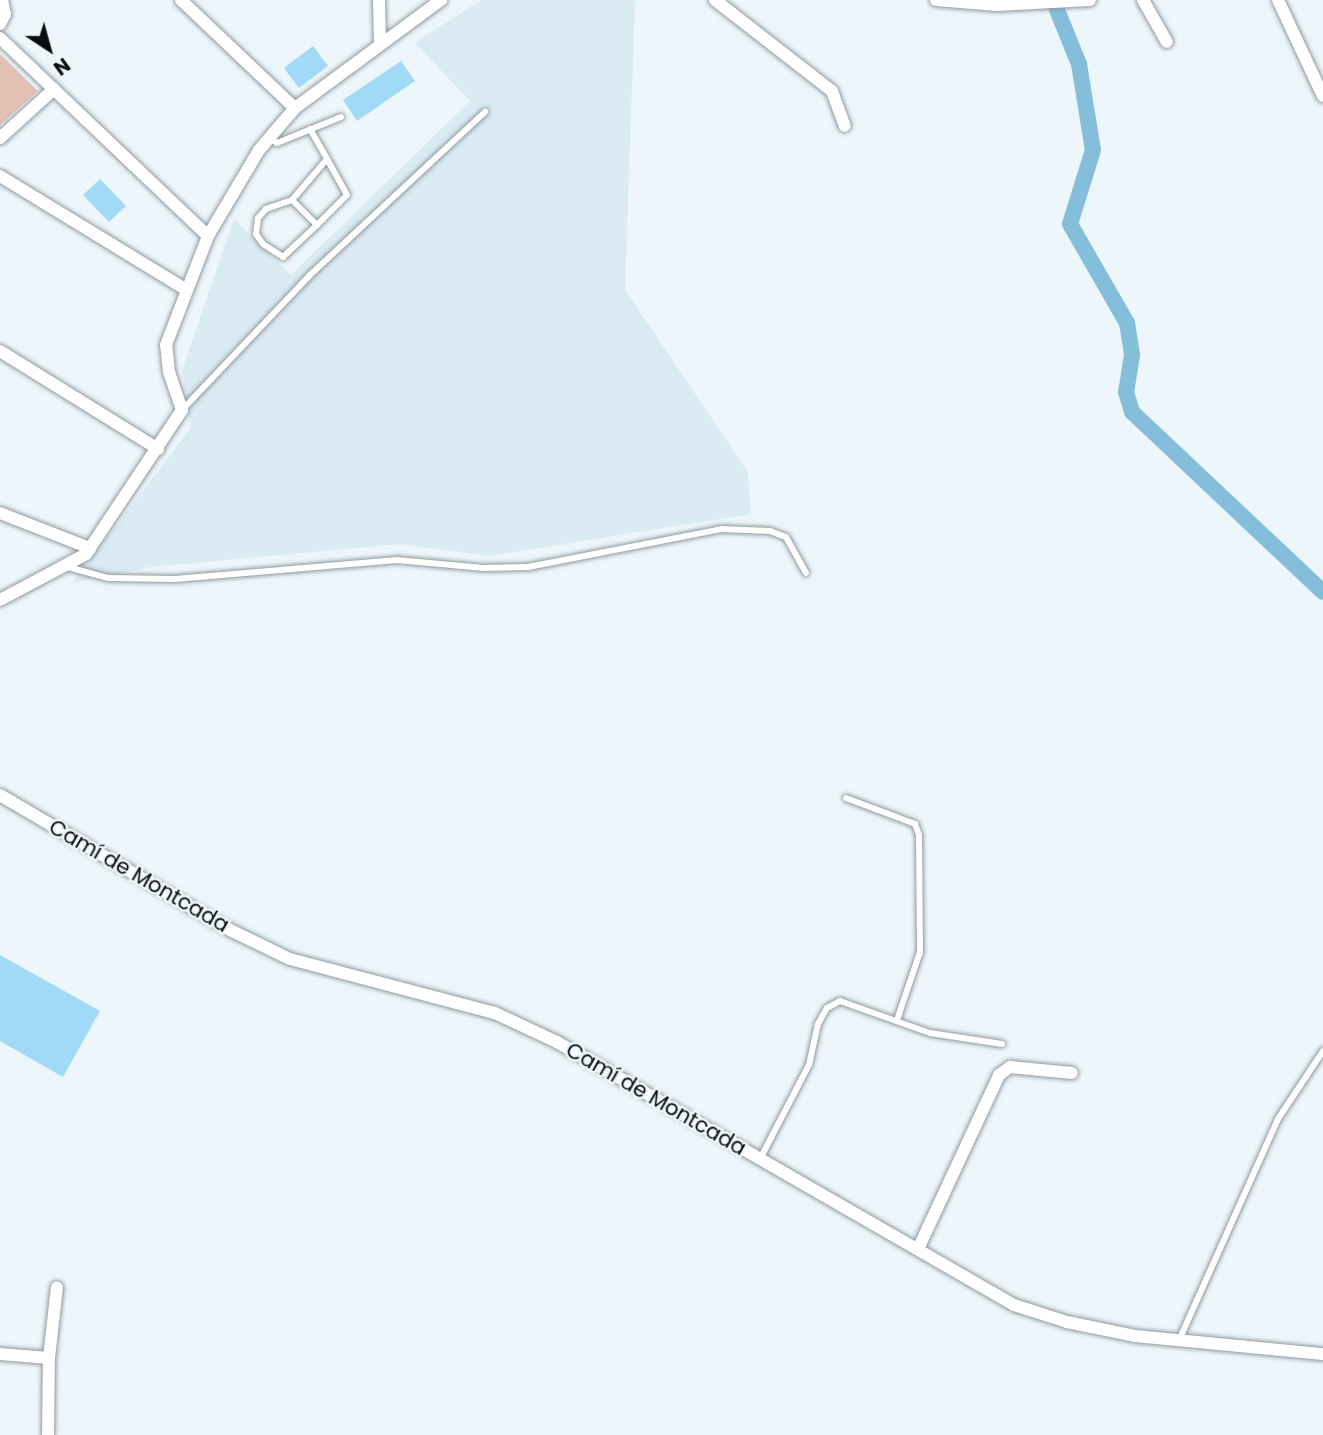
<!DOCTYPE html>
<meta charset="utf-8">
<style>
body{margin:0}
#map{position:relative;width:1323px;height:1435px;overflow:hidden;background:#ecf6fb;font-family:Poppins,sans-serif}
div>[style]{position:absolute}
[style*='--x']{left:calc(var(--x)*1px);top:calc(var(--y)*1px);width:calc(var(--w)*1px);rotate:calc(var(--a)*1deg)}
.built>*{inset:0;background:#daebf4}
.green>*{inset:0;background:#e3c0b4}
.canal>*{height:16px;margin:-8px;padding:0 8px;transform-origin:8px;border-radius:8px;background:#84beda}
.building>*{inset:0;background:#a0daf7}
.roads{filter:drop-shadow(0 0 2px #919a9e) drop-shadow(0 0 2px #919a9e)}
.lane>*{height:6px;margin:-3px;padding:0 3px;transform-origin:3px;border-radius:3px;background:#fff}
.street>*{height:12px;margin:-6px;padding:0 6px;transform-origin:6px;border-radius:6px;background:#fff}
span{translate:-50% -50%;white-space:nowrap;text-align:center;line-height:1.15;-webkit-text-stroke:5px #ecf6fb;paint-order:stroke}
.street-label{font-size:21px;color:#0b0e10}
.north{position:absolute;left:14px;top:14px;width:70px;height:70px;-webkit-text-stroke:5px #ecf6fb;paint-order:stroke;rotate:144deg;font-size:19px;font-weight:700;line-height:28px;text-align:center;color:#0b0e10}
.north::after{content:'';display:block;margin:auto;width:24px;height:32px;background:#0b0e10;clip-path:polygon(50% 0,100% 100%,50% 72%,0 100%)}
</style>
<div id="map">
<div class="built">
<div style="clip-path:polygon(481px 0,635px 0,625px 290px,748px 472px,751px 514px,489px 556px,401px 544px,151px 567px,72px 583px,191px 428px,182px 371px,234px 219px,291px 275px,470px 101px,415px 43px)"></div>
</div>
<div class="green">
<div style="clip-path:polygon(0 54px,38px 91px,0 125px)"></div>
</div>
<div class="canal">
<div style="--x:1053;--y:0;--w:69;--a:67.9"></div>
<div style="--x:1079;--y:64;--w:87;--a:80.8"></div>
<div style="--x:1093;--y:150;--w:77;--a:107.3"></div>
<div style="--x:1070;--y:224;--w:114;--a:60.1"></div>
<div style="--x:1127;--y:323;--w:32;--a:81"></div>
<div style="--x:1132;--y:355;--w:37;--a:99"></div>
<div style="--x:1126;--y:392;--w:21;--a:73"></div>
<div style="--x:1132;--y:412;--w:262;--a:43.3"></div>
</div>
<div class="building">
<div style="clip-path:polygon(313px 46px,328px 66px,299px 88px,284px 68px)"></div>
<div style="clip-path:polygon(401px 61px,415px 81px,357px 121px,343px 100px)"></div>
<div style="clip-path:polygon(100px 179px,126px 206px,109px 222px,83px 195px)"></div>
<div style="clip-path:polygon(0 955px,100px 1011px,63px 1077px,0 1041px)"></div>
</div>
<div class="roads">
<div class="lane">
<div style="--x:310;--y:129;--w:34;--a:60"></div>
<div style="--x:327;--y:159;--w:41;--a:60.9"></div>
<div style="--x:347;--y:195;--w:42;--a:135"></div>
<div style="--x:317;--y:225;--w:35;--a:-135"></div>
<div style="--x:292;--y:200;--w:54;--a:-49.5"></div>
<div style="--x:269;--y:138;--w:9;--a:32"></div>
<div style="--x:277;--y:143;--w:69;--a:-22.1"></div>
<div style="--x:292;--y:200;--w:28;--a:161"></div>
<div style="--x:266;--y:209;--w:12;--a:132"></div>
<div style="--x:258;--y:218;--w:16;--a:97"></div>
<div style="--x:256;--y:234;--w:12;--a:55"></div>
<div style="--x:263;--y:244;--w:24;--a:33"></div>
<div style="--x:283;--y:257;--w:47;--a:-43.3"></div>
<div style="--x:182;--y:410;--w:185;--a:-46.5"></div>
<div style="--x:309;--y:276;--w:241;--a:-43"></div>
<div style="--x:68;--y:567;--w:41;--a:15.4"></div>
<div style="--x:108;--y:578;--w:67;--a:0.9"></div>
<div style="--x:175;--y:579;--w:223;--a:-4.9"></div>
<div style="--x:397;--y:560;--w:87;--a:5.3"></div>
<div style="--x:484;--y:568;--w:44;--a:-1.3"></div>
<div style="--x:528;--y:567;--w:197;--a:-11.1"></div>
<div style="--x:721;--y:529;--w:49;--a:2.3"></div>
<div style="--x:770;--y:531;--w:17;--a:21"></div>
<div style="--x:786;--y:537;--w:41;--a:60.9"></div>
<div style="--x:846;--y:798;--w:74;--a:20.6"></div>
<div style="--x:915;--y:824;--w:12;--a:70"></div>
<div style="--x:919;--y:835;--w:117;--a:89.5"></div>
<div style="--x:920;--y:952;--w:72;--a:108.7"></div>
<div style="--x:760;--y:1159;--w:106;--a:-62.5"></div>
<div style="--x:809;--y:1065;--w:42;--a:-77.6"></div>
<div style="--x:818;--y:1024;--w:18;--a:-61"></div>
<div style="--x:827;--y:1008;--w:15;--a:-28"></div>
<div style="--x:840;--y:1001;--w:96;--a:19.6"></div>
<div style="--x:930;--y:1033;--w:73;--a:8.7"></div>
<div style="--x:1180;--y:1338;--w:240;--a:-65.9"></div>
<div style="--x:1278;--y:1119;--w:82;--a:-56.5"></div>
</div>
<div class="street">
<div style="--x:181;--y:0;--w:157;--a:43.5"></div>
<div style="--x:379;--y:0;--w:44;--a:88.7"></div>
<div style="--x:715;--y:0;--w:148;--a:37.9"></div>
<div style="--x:832;--y:91;--w:37;--a:70"></div>
<div style="--x:936;--y:0;--w:61;--a:4.7"></div>
<div style="--x:997;--y:5;--w:93;--a:-3.1"></div>
<div style="--x:1143;--y:0;--w:48;--a:60.3"></div>
<div style="--x:1278;--y:0;--w:106;--a:64.9"></div>
<div style="--x:0;--y:24;--w:11;--a:-63"></div>
<div style="--x:5;--y:14;--w:14;--a:-102"></div>
<div style="--x:0;--y:38;--w:287;--a:43.6"></div>
<div style="--x:0;--y:138;--w:73;--a:-42.2"></div>
<div style="--x:0;--y:176;--w:219;--a:31.4"></div>
<div style="--x:0;--y:351;--w:186;--a:31.8"></div>
<div style="--x:0;--y:513;--w:97;--a:21.3"></div>
<div style="--x:0;--y:600;--w:98;--a:-28.1"></div>
<div style="--x:86;--y:554;--w:173;--a:-56.3"></div>
<div style="--x:182;--y:410;--w:40;--a:-108.9"></div>
<div style="--x:169;--y:372;--w:27;--a:-96"></div>
<div style="--x:166;--y:345;--w:117;--a:-68.9"></div>
<div style="--x:208;--y:236;--w:100;--a:-59.3"></div>
<div style="--x:259;--y:150;--w:55;--a:-49.4"></div>
<div style="--x:295;--y:108;--w:182;--a:-36.5"></div>
<div style="--x:0;--y:795;--w:264;--a:30.4"></div>
<div style="--x:228;--y:929;--w:69;--a:25.8"></div>
<div style="--x:290;--y:959;--w:212;--a:14.8"></div>
<div style="--x:495;--y:1013;--w:68;--a:25.1"></div>
<div style="--x:557;--y:1042;--w:527;--a:29.92"></div>
<div style="--x:1014;--y:1305;--w:56;--a:17.8"></div>
<div style="--x:1067;--y:1322;--w:69;--a:11.6"></div>
<div style="--x:1135;--y:1336;--w:189;--a:5.5"></div>
<div style="--x:918;--y:1249;--w:192;--a:-65"></div>
<div style="--x:999;--y:1075;--w:14;--a:-36"></div>
<div style="--x:1010;--y:1067;--w:62;--a:5.5"></div>
<div style="--x:0;--y:1354;--w:49;--a:4.7"></div>
<div style="--x:48;--y:1435;--w:77;--a:-89.3"></div>
<div style="--x:49;--y:1358;--w:71;--a:-83.6"></div>
</div>
</div>
<div class="street-label">
<span style="left:139px;top:876px;rotate:30deg">Camí de Montcada</span>
<span style="left:656px;top:1099px;rotate:30deg">Camí de Montcada</span>
</div>
<div class="north">N</div>
</div>
